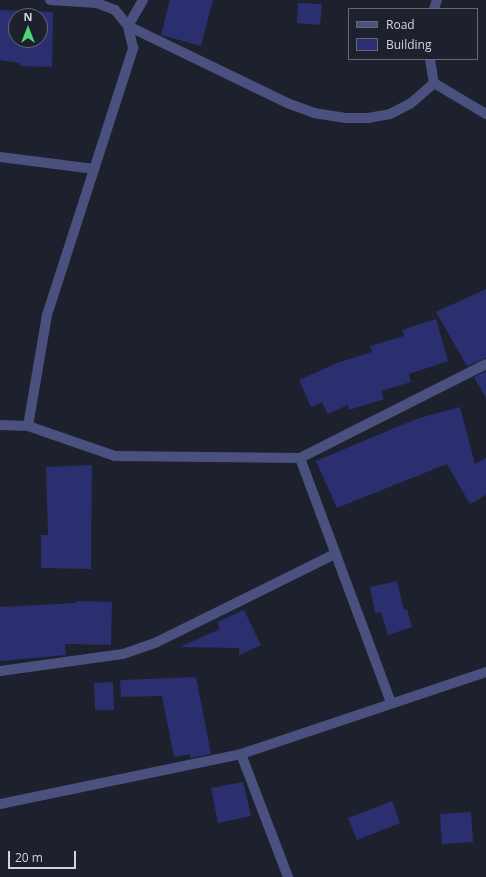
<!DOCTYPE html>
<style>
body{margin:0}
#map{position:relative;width:486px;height:877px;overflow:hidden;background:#1d202d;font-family:"Open Sans",sans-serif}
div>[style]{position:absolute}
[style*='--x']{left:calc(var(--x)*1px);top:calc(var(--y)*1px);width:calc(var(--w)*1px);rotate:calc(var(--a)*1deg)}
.building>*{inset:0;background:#2c2f6f}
.street>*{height:10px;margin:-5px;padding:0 5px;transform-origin:5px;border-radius:5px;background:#4a517f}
span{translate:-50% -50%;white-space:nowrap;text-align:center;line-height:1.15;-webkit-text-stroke:3px #1d202d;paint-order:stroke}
.legend{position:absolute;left:348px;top:8px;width:130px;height:52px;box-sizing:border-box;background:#1d202d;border:1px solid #666874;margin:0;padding:5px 7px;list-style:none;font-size:12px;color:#d3d5de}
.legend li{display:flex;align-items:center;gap:8px;height:20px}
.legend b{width:20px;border:1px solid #666874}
.north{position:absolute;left:8px;top:8px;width:40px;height:40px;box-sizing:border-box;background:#1d202d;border:1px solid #666874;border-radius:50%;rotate:0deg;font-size:11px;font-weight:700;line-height:16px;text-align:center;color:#d3d5de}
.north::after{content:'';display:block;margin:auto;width:14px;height:18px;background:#51d673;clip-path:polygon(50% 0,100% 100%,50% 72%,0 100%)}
.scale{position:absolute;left:8px;top:851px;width:68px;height:18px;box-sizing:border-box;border:2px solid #d3d5de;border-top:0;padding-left:5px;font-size:12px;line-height:14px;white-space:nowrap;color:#d3d5de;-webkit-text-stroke:3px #1d202d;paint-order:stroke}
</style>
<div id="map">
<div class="building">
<div style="clip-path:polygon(170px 0,213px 0,201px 46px,161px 35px)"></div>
<div style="clip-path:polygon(298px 3px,322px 4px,320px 25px,297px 23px)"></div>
<div style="clip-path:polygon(evenodd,0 10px,53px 12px,52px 67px,20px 66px,20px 63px,0 60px,0 10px,16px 16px,40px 16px,40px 40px,16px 40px,16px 16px)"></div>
<div style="clip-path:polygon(486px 289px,486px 358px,467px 366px,436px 312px)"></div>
<div style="clip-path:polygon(436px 319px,448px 361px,409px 374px,411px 382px,381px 391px,384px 399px,349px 410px,348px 405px,328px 414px,322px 402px,311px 407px,299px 380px,337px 363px,372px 352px,370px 346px,404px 336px,402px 330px)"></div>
<div style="clip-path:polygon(486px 371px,486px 398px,474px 377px)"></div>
<div style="clip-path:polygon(460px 407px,475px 464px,486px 458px,486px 495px,470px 504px,447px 464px,337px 508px,316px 461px,416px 419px)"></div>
<div style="clip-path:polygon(92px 465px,91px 569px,41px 568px,41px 535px,48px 535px,46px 467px)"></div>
<div style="clip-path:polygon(397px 581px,404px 610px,407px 609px,412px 627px,388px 635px,381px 612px,375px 613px,370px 587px)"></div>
<div style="clip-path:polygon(76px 601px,112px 602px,111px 645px,65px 644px,66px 655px,0 661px,0 607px,76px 603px)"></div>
<div style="clip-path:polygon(244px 610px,261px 645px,239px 655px,239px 648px,180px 647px,220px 629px,217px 622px)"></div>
<div style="clip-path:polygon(196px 677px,211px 754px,190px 758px,190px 754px,174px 757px,162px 696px,121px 697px,120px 680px)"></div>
<div style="clip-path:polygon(113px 682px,114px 710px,95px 710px,94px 683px)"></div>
<div style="clip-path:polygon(243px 782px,251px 816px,218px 823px,211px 788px)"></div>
<div style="clip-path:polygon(392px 801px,400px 823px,357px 840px,348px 818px)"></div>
<div style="clip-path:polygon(471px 812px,473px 842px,442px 844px,440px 814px)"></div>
</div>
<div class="street">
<div style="--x:143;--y:0;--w:30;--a:120"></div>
<div style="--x:128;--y:26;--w:177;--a:25.8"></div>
<div style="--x:287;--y:103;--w:29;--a:20"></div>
<div style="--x:314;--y:113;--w:32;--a:9"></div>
<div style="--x:346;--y:118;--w:22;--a:0"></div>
<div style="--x:368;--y:118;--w:22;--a:-10"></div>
<div style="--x:390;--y:114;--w:22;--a:-27"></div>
<div style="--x:410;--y:104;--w:32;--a:-41"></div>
<div style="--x:434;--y:9;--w:9;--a:-72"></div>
<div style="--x:430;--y:59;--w:24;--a:81"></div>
<div style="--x:434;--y:83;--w:61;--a:30.8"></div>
<div style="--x:0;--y:157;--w:95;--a:7.3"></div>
<div style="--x:0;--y:425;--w:28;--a:2"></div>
<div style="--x:28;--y:426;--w:92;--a:19"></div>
<div style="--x:115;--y:456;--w:185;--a:0.6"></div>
<div style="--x:300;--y:458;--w:208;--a:-26.8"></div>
<div style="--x:28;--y:426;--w:113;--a:-80.3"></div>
<div style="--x:47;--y:315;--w:281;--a:-72.1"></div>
<div style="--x:133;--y:48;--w:23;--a:-103"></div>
<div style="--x:128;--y:26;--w:21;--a:-129"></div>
<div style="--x:115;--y:10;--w:19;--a:-159"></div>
<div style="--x:97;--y:3;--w:47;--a:-176.3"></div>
<div style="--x:300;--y:458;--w:261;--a:69.6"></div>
<div style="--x:0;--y:671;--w:124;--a:-7.9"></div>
<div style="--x:123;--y:654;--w:36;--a:-19"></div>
<div style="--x:157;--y:642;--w:199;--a:-26.3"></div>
<div style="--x:241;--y:754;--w:132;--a:69.1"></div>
<div style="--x:0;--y:804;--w:246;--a:-11.7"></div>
<div style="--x:241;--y:754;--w:258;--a:-18.5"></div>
</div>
<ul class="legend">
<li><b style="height:5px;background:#4a517f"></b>Road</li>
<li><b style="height:11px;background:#2c2f6f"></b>Building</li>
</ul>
<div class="north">N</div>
<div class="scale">20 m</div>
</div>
